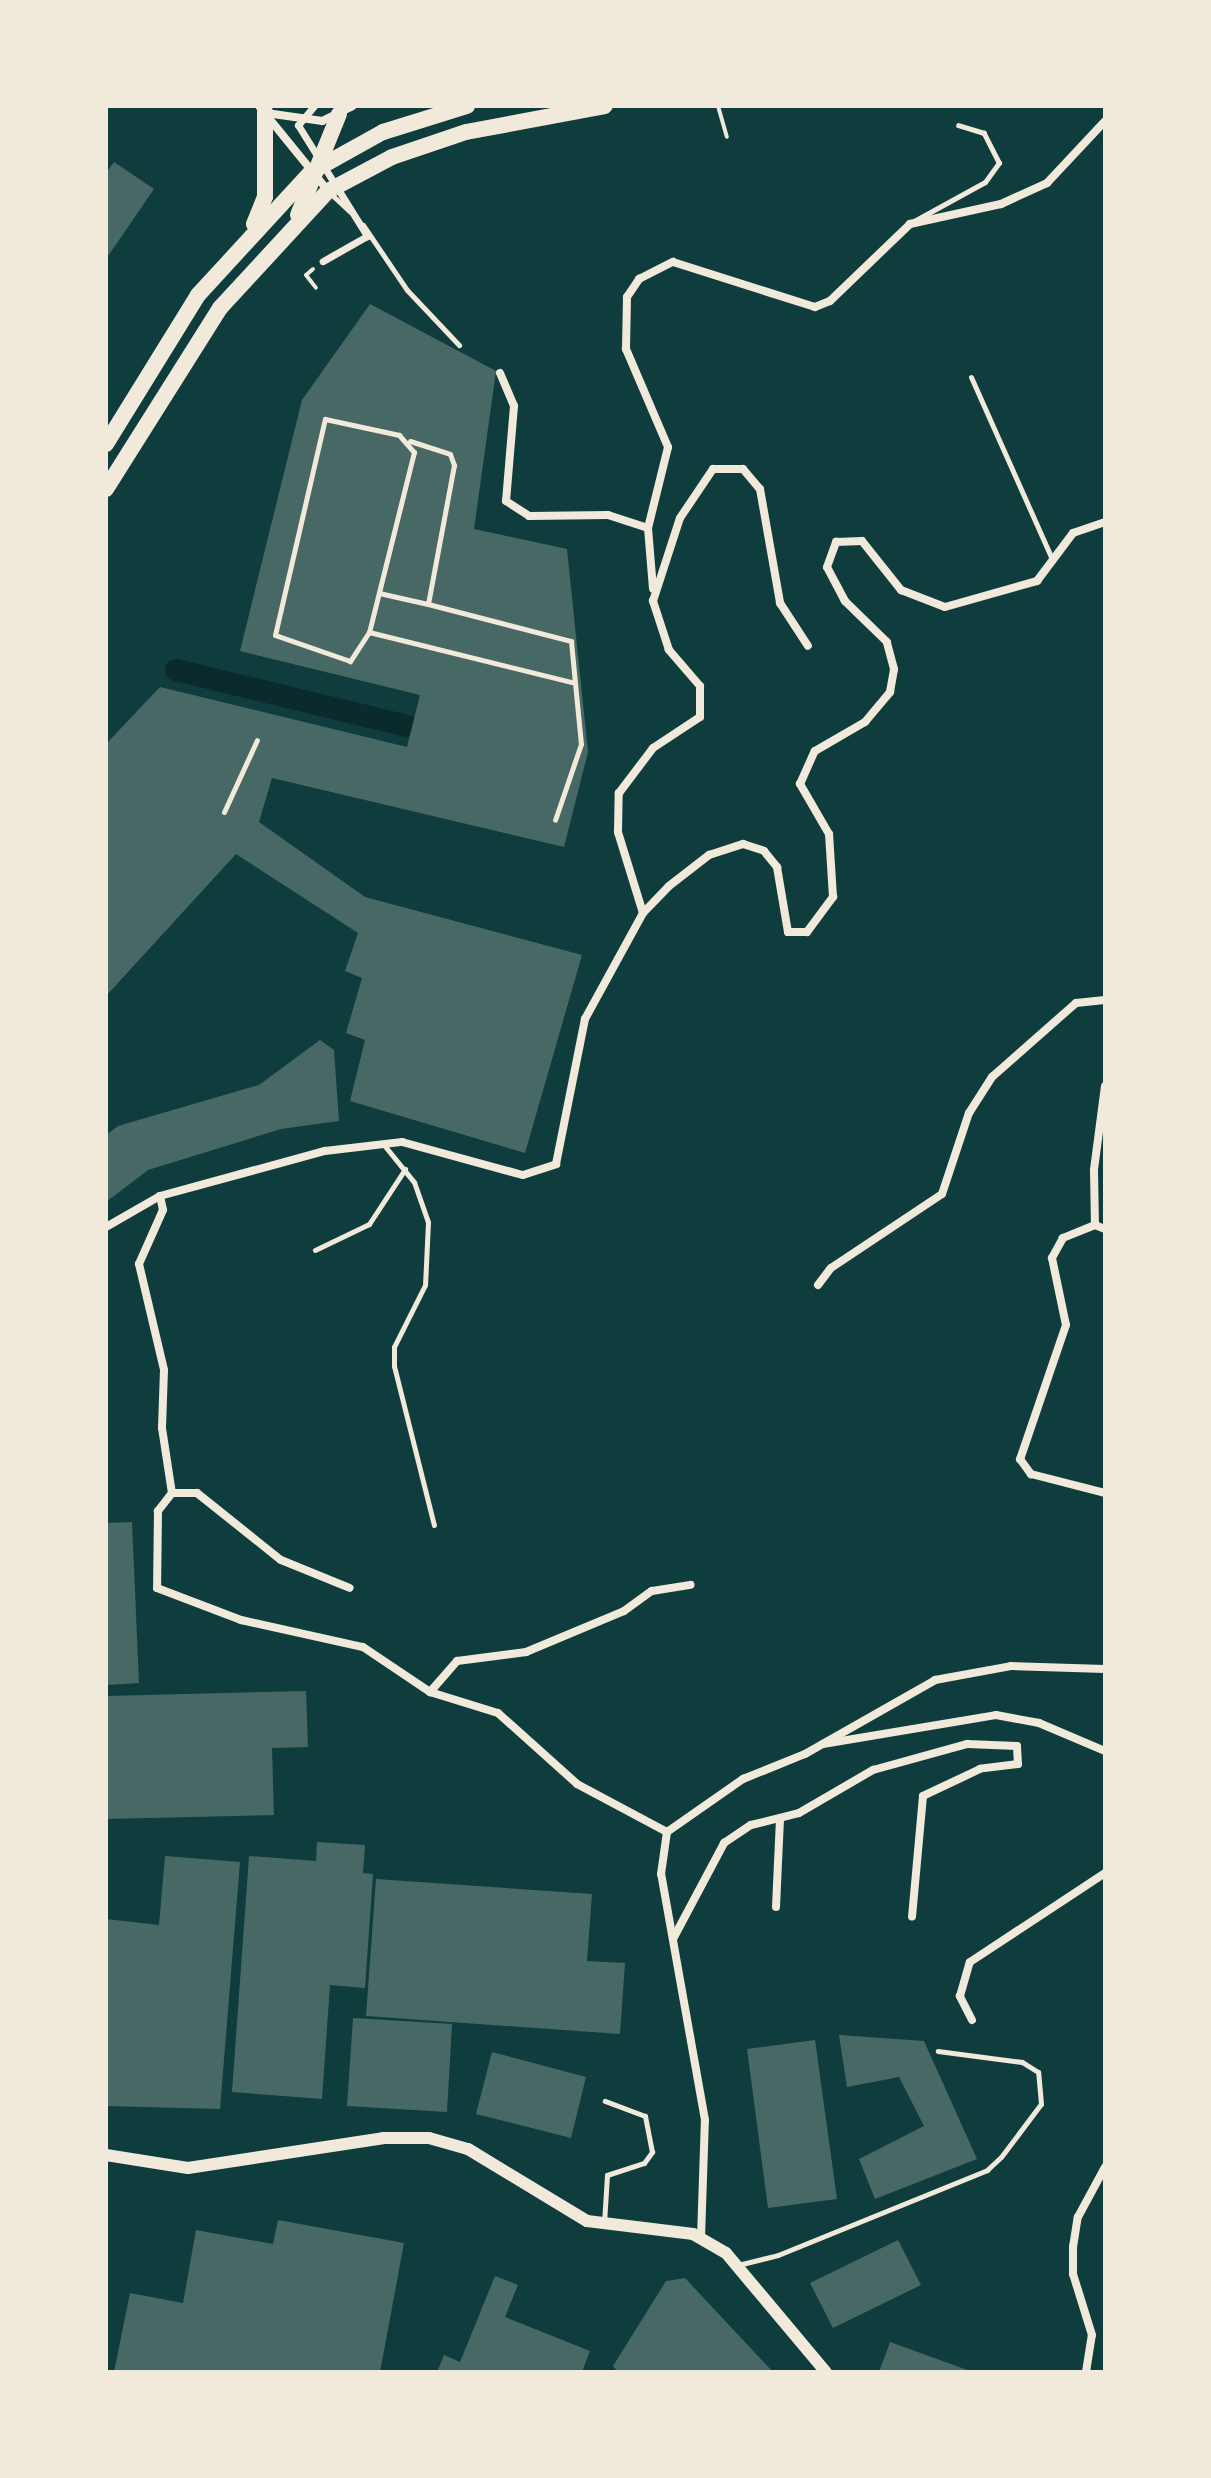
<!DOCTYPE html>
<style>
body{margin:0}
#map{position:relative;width:1211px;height:2478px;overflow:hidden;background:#0f3d3e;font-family:"Exo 2",sans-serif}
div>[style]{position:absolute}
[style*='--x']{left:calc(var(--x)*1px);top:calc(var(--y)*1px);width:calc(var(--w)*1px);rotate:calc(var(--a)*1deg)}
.canal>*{height:22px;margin:-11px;padding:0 11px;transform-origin:11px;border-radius:11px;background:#0a2a2b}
.building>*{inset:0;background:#486865}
.path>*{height:4px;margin:-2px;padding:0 2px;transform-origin:2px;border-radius:2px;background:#f1e9da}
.service>*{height:5px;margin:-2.5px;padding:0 2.5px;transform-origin:2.5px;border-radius:2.5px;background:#f1e9da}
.pedestrian>*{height:7px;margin:-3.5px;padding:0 3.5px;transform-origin:3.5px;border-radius:3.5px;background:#f1e9da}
.minor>*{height:8px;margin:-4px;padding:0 4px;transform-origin:4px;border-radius:4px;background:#f1e9da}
.tertiary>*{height:12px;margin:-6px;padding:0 6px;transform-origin:6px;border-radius:6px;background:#f1e9da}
.primary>*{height:16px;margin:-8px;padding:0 8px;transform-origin:8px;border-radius:8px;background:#f1e9da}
span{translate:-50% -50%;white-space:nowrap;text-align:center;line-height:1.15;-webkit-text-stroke:6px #f1e9da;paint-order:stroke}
.frame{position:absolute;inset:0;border:108px solid #f1e9da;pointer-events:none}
</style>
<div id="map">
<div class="canal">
<div style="--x:176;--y:670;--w:239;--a:13.6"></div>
</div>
<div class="building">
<div style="clip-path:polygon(114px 162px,154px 189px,106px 259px,106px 173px)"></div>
<div style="clip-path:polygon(370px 304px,496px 371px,474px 529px,567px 549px,588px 752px,564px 847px,272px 778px,259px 822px,365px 897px,582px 955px,525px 1153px,350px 1101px,365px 1040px,346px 1033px,362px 978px,345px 971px,358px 933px,236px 854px,106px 996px,106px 744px,160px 687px,407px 747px,420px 695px,240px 651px,302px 400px)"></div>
<div style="clip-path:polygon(320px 1040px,334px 1050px,339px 1121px,281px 1129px,148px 1170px,106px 1202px,106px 1135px,118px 1126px,259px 1085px)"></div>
<div style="clip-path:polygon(132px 1522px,139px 1683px,106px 1685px,106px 1523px)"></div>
<div style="clip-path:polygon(306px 1691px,308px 1747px,272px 1748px,274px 1815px,106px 1819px,106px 1696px)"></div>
<div style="clip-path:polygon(317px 1842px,365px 1845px,363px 1873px,373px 1874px,365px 1988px,330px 1985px,322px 2099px,232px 2092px,249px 1856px,316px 1861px)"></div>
<div style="clip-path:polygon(165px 1856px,240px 1862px,220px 2109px,106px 2106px,106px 1919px,159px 1925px)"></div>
<div style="clip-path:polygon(376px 1879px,592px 1894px,587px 1961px,625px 1963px,620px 2034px,366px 2016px)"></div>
<div style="clip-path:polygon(353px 2018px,452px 2024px,447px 2112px,347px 2106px)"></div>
<div style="clip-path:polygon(839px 2035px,924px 2041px,977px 2159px,875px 2199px,859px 2159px,924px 2126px,899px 2077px,847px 2087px)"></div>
<div style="clip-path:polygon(815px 2040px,837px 2199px,768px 2208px,747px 2049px)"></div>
<div style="clip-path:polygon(492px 2052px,586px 2077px,571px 2138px,476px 2114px)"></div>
<div style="clip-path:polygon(278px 2220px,404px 2243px,380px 2372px,114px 2372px,130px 2293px,183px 2303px,196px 2230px,273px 2244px)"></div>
<div style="clip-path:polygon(898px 2240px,921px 2285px,833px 2328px,810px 2283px)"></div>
<div style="clip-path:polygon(495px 2276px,518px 2285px,505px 2317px,590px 2351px,582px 2372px,437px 2372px,444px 2355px,460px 2362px)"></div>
<div style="clip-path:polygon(685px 2278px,773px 2372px,618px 2372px,613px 2366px,666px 2281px)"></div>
<div style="clip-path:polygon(890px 2342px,973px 2372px,879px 2372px)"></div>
</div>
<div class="path">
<div style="--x:718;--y:106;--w:32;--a:74"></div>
<div style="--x:313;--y:269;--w:9;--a:139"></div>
<div style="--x:306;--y:275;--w:16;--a:52"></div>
</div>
<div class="service">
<div style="--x:331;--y:194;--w:26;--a:43"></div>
<div style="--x:914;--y:221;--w:81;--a:-28.8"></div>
<div style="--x:985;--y:182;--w:24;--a:-54"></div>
<div style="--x:999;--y:163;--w:34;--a:-117"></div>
<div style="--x:984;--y:133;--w:27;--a:-163"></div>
<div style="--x:363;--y:225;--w:78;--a:55.9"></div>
<div style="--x:407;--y:290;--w:76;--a:46.6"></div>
<div style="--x:971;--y:377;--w:201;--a:66"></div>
<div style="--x:410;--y:441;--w:42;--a:18"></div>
<div style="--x:450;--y:454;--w:12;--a:70"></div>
<div style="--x:454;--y:465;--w:141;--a:100.6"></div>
<div style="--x:428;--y:604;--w:148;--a:14.5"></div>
<div style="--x:571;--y:641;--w:42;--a:84.6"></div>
<div style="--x:379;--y:593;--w:50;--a:12.7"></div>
<div style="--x:369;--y:632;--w:35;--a:123"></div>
<div style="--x:350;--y:661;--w:79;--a:-160.9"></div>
<div style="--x:275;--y:635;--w:222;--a:-77"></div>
<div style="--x:325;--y:419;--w:76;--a:12.2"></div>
<div style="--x:399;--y:435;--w:23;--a:49"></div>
<div style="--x:414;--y:452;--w:186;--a:104"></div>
<div style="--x:369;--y:632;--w:212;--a:13.9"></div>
<div style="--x:575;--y:683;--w:61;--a:84.4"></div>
<div style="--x:581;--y:744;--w:80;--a:108.9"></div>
<div style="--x:224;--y:812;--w:79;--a:-65.4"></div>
<div style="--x:384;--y:1145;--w:48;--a:51"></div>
<div style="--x:414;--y:1182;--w:42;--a:70.7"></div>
<div style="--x:428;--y:1222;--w:63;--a:92.7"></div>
<div style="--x:425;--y:1285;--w:69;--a:116.6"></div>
<div style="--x:394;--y:1347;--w:19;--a:90"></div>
<div style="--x:394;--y:1366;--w:164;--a:75.9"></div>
<div style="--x:315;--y:1250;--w:60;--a:-25.7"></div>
<div style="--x:369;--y:1224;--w:66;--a:-56.8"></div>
<div style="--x:604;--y:2223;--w:48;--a:-86.4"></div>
<div style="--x:607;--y:2175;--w:39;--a:-18"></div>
<div style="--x:644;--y:2163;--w:14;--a:-54"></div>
<div style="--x:652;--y:2152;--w:37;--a:-101"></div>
<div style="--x:645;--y:2116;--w:43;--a:-159.4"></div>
<div style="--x:738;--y:2265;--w:41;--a:-14"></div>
<div style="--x:778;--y:2255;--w:226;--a:-22.1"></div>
<div style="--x:987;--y:2170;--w:19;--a:-43"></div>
<div style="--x:1001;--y:2157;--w:66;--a:-53"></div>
<div style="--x:1041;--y:2104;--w:32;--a:-95"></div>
<div style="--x:1038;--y:2072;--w:19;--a:-148"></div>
<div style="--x:1022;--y:2062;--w:85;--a:-172.5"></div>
</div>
<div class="pedestrian">
<div style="--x:314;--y:106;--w:25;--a:130"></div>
<div style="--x:298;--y:125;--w:131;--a:58.1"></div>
<div style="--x:367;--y:236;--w:51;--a:150.4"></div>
</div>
<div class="minor">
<div style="--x:259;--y:106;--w:109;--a:50.9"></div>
<div style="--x:266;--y:113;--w:57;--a:8.1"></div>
<div style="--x:322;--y:121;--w:34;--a:-26"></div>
<div style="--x:500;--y:373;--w:36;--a:67"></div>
<div style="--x:514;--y:406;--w:95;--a:94.8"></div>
<div style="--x:506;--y:501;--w:27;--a:33"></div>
<div style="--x:529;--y:516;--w:79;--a:-0.7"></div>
<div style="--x:608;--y:515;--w:42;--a:18"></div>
<div style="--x:648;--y:528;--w:61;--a:85.3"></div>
<div style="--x:648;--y:528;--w:83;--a:-76.1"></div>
<div style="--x:668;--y:447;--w:107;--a:-113.2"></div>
<div style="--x:626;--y:349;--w:52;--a:-88.9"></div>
<div style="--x:627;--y:297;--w:22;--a:-56"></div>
<div style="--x:639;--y:279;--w:38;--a:-27"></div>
<div style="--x:673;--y:262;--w:149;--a:17.6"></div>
<div style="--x:815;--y:307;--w:16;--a:-22"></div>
<div style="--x:830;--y:301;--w:111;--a:-43.9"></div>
<div style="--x:910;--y:224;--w:93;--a:-12.4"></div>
<div style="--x:1001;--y:204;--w:51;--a:-24.5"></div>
<div style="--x:1047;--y:183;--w:85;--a:-46.9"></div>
<div style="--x:643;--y:913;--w:85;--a:-107.2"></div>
<div style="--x:618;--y:832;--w:39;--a:-89"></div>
<div style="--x:619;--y:793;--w:56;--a:-52.9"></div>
<div style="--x:653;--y:748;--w:56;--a:-33.4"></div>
<div style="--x:700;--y:717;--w:31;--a:-90"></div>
<div style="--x:700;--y:686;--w:48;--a:-130.7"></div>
<div style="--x:669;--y:650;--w:52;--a:-108.1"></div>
<div style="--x:653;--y:601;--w:87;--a:-72"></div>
<div style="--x:680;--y:518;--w:59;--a:-56"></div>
<div style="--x:713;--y:469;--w:30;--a:0"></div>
<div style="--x:743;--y:469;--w:26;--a:50"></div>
<div style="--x:760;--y:489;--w:116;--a:80"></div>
<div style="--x:780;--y:603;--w:51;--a:56.9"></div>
<div style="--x:1105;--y:1086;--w:85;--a:97.5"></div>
<div style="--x:1094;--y:1170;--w:55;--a:89"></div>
<div style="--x:1095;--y:1225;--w:11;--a:22"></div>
<div style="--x:160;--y:1196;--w:14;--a:78"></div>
<div style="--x:163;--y:1210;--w:59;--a:114"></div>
<div style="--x:139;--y:1264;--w:109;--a:76.7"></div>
<div style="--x:164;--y:1370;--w:58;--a:92"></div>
<div style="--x:162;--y:1428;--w:66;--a:81.3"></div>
<div style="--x:172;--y:1493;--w:23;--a:128"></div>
<div style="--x:158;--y:1511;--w:77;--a:90.7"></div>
<div style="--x:157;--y:1588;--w:90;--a:20.9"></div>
<div style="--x:241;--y:1620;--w:125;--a:12.5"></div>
<div style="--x:363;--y:1647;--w:81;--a:33.9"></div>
<div style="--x:430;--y:1692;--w:71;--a:17.2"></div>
<div style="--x:498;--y:1713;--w:106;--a:41.9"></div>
<div style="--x:577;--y:1784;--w:102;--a:28.1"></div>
<div style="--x:1095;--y:1225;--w:35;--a:158"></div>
<div style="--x:1063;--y:1238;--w:23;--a:119"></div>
<div style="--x:1052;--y:1258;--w:68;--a:78.2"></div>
<div style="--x:1066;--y:1325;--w:142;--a:108.9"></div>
<div style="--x:1020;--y:1459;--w:19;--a:54"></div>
<div style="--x:1031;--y:1474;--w:76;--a:14.4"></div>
<div style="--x:106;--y:1227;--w:62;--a:-29.9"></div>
<div style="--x:160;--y:1196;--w:171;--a:-15.3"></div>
<div style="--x:325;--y:1151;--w:78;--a:-6.7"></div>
<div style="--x:402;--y:1142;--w:125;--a:15.3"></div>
<div style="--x:523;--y:1175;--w:35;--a:-18"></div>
<div style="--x:556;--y:1164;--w:148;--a:-78.7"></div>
<div style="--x:585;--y:1019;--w:121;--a:-61.3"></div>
<div style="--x:643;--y:913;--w:37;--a:-46"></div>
<div style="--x:669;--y:886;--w:51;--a:-37.8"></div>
<div style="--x:709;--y:855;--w:36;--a:-18"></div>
<div style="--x:743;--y:844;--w:22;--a:18"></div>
<div style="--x:764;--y:851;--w:21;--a:51"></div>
<div style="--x:777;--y:867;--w:66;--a:80.4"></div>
<div style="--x:788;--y:932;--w:19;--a:0"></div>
<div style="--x:807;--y:932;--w:44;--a:-53.4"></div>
<div style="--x:833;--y:897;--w:63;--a:-93.6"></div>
<div style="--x:829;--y:834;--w:58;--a:-120.1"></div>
<div style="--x:800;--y:784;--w:36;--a:-66"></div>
<div style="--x:815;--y:751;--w:58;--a:-30.1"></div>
<div style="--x:865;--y:722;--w:39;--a:-50"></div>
<div style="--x:890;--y:692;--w:23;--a:-80"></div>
<div style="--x:894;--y:669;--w:28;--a:-105"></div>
<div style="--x:887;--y:642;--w:59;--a:-135.7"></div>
<div style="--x:845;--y:601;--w:38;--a:-118"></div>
<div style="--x:827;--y:567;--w:27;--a:-70"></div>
<div style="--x:836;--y:542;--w:26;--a:-2"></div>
<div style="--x:862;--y:541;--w:63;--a:51.5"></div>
<div style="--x:901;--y:590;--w:47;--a:21.1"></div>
<div style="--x:945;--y:607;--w:96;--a:-15.8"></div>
<div style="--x:1037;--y:581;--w:60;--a:-53.1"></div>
<div style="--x:1073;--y:533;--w:34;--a:-19"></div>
<div style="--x:818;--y:1285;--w:21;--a:-53"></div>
<div style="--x:831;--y:1268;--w:133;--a:-33.7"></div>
<div style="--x:942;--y:1194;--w:85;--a:-71.6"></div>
<div style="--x:969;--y:1113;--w:43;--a:-57.4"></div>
<div style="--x:992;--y:1077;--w:112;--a:-41.4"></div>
<div style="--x:1076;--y:1003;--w:29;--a:-6"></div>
<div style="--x:172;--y:1493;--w:25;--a:0"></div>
<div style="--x:197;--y:1493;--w:107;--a:38.6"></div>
<div style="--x:281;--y:1560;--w:74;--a:22.1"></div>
<div style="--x:430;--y:1692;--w:41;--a:-48.9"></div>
<div style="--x:457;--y:1661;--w:70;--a:-7.4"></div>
<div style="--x:526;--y:1652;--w:106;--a:-22.7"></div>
<div style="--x:624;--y:1611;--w:34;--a:-36"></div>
<div style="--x:652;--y:1591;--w:39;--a:-9"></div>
<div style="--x:823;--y:1744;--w:175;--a:-9.5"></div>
<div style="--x:996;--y:1715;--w:44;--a:10.5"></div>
<div style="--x:1039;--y:1723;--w:72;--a:23"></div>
<div style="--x:776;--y:1907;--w:88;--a:-87.4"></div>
<div style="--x:673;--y:1939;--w:109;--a:-62"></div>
<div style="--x:724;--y:1843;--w:32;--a:-34"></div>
<div style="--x:751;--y:1825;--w:49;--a:-14"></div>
<div style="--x:799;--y:1813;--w:86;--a:-30.2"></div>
<div style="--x:873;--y:1770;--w:98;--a:-15.5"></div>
<div style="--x:967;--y:1744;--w:50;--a:2.3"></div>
<div style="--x:1017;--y:1746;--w:18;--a:87"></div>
<div style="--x:1018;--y:1764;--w:38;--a:173"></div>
<div style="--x:980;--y:1769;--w:63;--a:154.7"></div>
<div style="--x:923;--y:1796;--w:121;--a:95.2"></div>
<div style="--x:972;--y:2020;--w:27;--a:-117"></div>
<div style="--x:960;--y:1996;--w:35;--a:-74"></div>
<div style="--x:970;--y:1962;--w:162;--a:-33.4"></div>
<div style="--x:701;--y:2238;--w:118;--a:-88.1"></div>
<div style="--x:705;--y:2120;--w:250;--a:-100.1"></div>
<div style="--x:661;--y:1874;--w:42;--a:-81.9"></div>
<div style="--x:667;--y:1832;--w:93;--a:-34.9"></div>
<div style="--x:743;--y:1779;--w:67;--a:-22"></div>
<div style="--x:805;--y:1754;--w:150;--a:-29.6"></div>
<div style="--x:935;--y:1680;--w:77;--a:-10.4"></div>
<div style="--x:1011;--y:1666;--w:94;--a:1.8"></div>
<div style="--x:1086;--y:2372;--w:37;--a:-81"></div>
<div style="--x:1092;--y:2335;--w:64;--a:-107.3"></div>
<div style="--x:1073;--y:2274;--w:27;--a:-90"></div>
<div style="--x:1073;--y:2247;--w:30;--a:-81"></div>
<div style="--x:1078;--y:2217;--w:57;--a:-61.6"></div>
</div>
<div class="tertiary">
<div style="--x:106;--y:2155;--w:83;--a:9"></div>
<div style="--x:188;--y:2168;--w:197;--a:-8.7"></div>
<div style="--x:383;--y:2138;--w:46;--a:0"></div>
<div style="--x:429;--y:2138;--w:41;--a:15.8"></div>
<div style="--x:468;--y:2149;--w:139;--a:31.2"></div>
<div style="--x:587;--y:2221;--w:107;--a:7"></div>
<div style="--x:693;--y:2234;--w:38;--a:30"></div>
<div style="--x:726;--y:2253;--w:155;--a:50"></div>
</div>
<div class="primary">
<div style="--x:298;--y:215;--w:109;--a:-67.9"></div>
<div style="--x:254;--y:224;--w:29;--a:-68"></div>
<div style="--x:265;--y:197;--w:85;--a:-90"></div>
<div style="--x:106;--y:444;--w:175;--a:-58.3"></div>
<div style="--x:198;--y:295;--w:167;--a:-47.4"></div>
<div style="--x:311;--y:172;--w:82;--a:-29.1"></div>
<div style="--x:383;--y:132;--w:88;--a:-17.2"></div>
<div style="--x:106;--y:489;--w:214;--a:-57.8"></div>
<div style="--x:220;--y:308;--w:159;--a:-47.3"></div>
<div style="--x:328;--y:191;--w:72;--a:-28"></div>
<div style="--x:392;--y:157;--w:78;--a:-18.7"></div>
<div style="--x:466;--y:132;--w:141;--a:-10.6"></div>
</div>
<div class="frame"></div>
</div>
